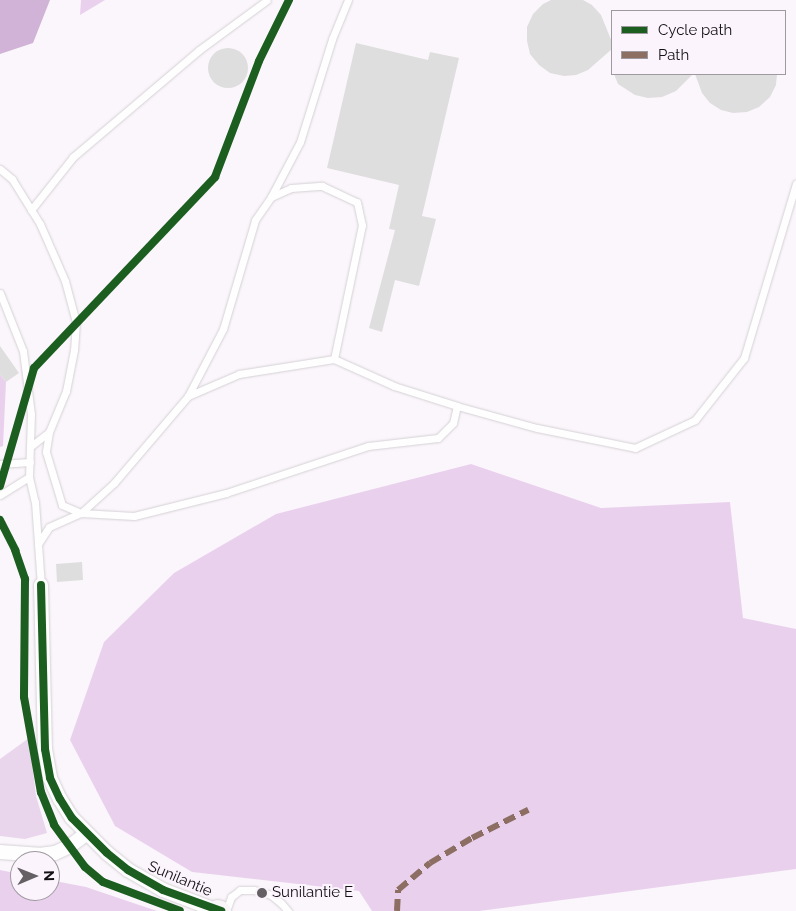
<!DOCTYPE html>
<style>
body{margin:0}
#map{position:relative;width:796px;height:911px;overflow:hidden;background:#fbf6fb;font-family:Raleway,sans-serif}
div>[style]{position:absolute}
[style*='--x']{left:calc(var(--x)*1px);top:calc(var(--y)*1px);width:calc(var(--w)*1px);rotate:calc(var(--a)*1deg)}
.green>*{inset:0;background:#e9d6ec}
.forest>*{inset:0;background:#e9d1ee}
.water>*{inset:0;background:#d0b3d6}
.building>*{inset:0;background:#dfdede}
.round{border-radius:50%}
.roads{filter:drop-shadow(0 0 1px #d4d1d5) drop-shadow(0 0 1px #d4d1d5)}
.lane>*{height:7px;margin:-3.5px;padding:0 3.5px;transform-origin:3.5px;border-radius:3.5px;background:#fefefe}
.street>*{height:14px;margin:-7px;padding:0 7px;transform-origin:7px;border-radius:7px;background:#fefefe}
.secondary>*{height:20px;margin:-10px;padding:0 10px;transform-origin:10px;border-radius:10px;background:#f9f6fa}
.quiet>*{height:6px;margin-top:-3px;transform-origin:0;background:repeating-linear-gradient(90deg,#8d6e63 0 12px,transparent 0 18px)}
.cycleway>*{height:8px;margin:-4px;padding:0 4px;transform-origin:4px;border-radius:4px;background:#1b5e20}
.dots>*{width:14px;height:14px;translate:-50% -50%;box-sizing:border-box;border:2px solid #fcf4fd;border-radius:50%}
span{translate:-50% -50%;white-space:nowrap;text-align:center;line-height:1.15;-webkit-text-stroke:4px #fcf4fd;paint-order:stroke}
.street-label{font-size:15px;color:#121013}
.poi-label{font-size:15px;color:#121013}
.left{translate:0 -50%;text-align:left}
.legend{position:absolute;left:611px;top:10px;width:175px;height:65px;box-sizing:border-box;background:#fcf4fd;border:1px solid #9e999f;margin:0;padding:6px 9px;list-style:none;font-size:15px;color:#121013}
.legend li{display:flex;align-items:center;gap:10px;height:25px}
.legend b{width:25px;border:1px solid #9e999f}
.north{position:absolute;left:10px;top:851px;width:50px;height:50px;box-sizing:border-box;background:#fcf4fd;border:1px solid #9e999f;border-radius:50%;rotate:89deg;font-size:14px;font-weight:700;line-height:20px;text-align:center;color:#121013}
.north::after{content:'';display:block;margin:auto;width:18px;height:22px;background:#646064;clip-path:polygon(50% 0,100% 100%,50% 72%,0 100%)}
</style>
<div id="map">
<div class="green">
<div style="clip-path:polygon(29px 738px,36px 796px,47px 833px,25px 839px,0 836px,0 759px)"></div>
</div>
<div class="forest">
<div style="clip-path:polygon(81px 0,105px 0,80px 15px)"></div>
<div style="clip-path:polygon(0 374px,6px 382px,3px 446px,0 447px)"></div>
<div style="clip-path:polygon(471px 464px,601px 508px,730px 502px,743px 618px,796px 629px,796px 869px,479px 911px,372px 911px,359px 891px,192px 872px,115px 826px,70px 740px,104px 642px,174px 573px,276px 514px)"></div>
<div style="clip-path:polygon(0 870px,20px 874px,20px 891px,50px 891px,50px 880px,86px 887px,157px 911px,0 911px)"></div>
</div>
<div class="water">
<div style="clip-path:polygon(0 0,50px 0,33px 43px,0 54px)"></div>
</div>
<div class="building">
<div style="clip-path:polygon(551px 0,583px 0,592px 5px,601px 15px,612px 42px,612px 49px,588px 70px,576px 75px,564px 76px,550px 73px,539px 65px,530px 54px,527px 41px,527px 27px,533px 14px,543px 4px)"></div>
<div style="clip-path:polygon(356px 43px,428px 60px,430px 52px,459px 58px,422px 216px,436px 219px,419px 286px,395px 280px,382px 332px,369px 328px,395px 230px,389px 229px,399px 185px,327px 168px)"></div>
<div class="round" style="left:208px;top:48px;width:40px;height:40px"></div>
<div style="clip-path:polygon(614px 74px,693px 74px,676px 91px,662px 97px,648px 98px,635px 95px,618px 84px)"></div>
<div style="clip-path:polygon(695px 74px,777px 74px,776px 85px,770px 97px,759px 107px,747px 112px,733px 113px,721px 110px,710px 103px,702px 93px)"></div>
<div style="clip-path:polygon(0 346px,19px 373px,6px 382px,0 374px)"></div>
<div style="clip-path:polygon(82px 562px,83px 580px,57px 582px,56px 564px)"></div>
</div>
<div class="roads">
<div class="lane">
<div style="--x:0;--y:169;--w:16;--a:40"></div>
<div style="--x:12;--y:179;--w:53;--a:58.1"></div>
<div style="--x:40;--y:224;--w:62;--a:66.3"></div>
<div style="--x:65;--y:281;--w:42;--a:75"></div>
<div style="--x:76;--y:322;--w:28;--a:94"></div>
<div style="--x:74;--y:350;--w:42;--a:101"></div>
<div style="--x:66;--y:391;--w:44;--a:112.5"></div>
<div style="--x:49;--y:432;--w:24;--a:142"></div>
<div style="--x:271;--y:197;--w:62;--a:-62.2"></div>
<div style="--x:300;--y:142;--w:108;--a:-72.7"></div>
<div style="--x:332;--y:39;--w:42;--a:-67.7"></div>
<div style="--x:31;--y:210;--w:68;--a:-51.6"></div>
<div style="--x:73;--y:157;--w:165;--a:-40.3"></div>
<div style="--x:199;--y:50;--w:84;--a:-36.3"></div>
<div style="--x:0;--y:293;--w:62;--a:68.4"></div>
<div style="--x:23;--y:351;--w:64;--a:82.8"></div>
<div style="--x:31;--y:414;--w:63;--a:91.8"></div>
<div style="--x:188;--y:396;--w:76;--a:-62.4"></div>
<div style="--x:223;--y:329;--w:114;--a:-73.6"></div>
<div style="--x:255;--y:220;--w:28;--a:-55"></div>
<div style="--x:271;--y:197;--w:22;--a:-24"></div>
<div style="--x:291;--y:188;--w:31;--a:-4"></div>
<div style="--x:322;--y:186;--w:38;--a:25"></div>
<div style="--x:357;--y:202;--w:24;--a:78"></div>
<div style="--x:362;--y:225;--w:137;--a:101.8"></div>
<div style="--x:49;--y:432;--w:20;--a:99"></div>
<div style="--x:46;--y:452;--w:55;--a:73.2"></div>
<div style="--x:62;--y:505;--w:21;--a:23"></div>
<div style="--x:81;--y:513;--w:45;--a:-42.3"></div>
<div style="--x:114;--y:483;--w:114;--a:-49.6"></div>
<div style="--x:188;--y:396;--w:56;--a:-23.3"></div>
<div style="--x:239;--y:374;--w:96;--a:-9"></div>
<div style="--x:334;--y:359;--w:66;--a:24.2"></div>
<div style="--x:394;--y:386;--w:66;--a:17.6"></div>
<div style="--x:457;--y:406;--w:83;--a:15.4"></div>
<div style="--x:537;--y:428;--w:100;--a:11.5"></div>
<div style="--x:635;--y:448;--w:66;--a:-25"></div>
<div style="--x:695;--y:420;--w:79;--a:-51.7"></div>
<div style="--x:744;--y:358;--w:182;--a:-73.4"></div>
<div style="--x:0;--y:464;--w:30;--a:-4"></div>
<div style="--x:0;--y:495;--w:34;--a:-32"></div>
<div style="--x:29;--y:477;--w:26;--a:77"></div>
<div style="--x:35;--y:502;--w:83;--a:85.9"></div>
<div style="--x:38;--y:544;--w:20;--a:-57"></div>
<div style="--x:49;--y:527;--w:35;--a:-24"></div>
<div style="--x:81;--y:513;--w:53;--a:3.2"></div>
<div style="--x:134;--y:516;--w:95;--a:-14"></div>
<div style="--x:226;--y:493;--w:150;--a:-18.3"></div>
<div style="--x:368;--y:446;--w:70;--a:-6.5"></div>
<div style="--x:438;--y:438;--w:21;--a:-45"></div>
<div style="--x:453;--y:423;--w:17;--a:-77"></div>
<div style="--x:226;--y:911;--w:15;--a:-70"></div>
<div style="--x:231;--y:897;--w:11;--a:-38"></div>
<div style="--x:240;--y:890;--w:14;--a:0"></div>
<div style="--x:254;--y:890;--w:18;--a:16"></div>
<div style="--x:271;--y:895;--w:13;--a:39"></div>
<div style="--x:281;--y:903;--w:11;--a:49"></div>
</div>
<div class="street">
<div style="--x:41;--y:585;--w:164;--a:88.6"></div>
<div style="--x:45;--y:749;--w:29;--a:80"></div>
<div style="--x:50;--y:778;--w:23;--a:65"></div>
<div style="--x:60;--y:799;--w:22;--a:58"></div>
<div style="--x:72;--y:818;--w:49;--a:45"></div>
<div style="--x:107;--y:853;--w:27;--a:39"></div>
<div style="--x:128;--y:870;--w:40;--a:29.7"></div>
<div style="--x:163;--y:890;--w:59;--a:20.9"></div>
<div style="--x:0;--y:852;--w:39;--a:4"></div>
<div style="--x:39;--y:855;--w:16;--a:-7"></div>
<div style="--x:55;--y:853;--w:17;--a:-25"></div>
<div style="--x:70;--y:846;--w:21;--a:-37"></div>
</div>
<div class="secondary">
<div style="--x:218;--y:910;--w:3;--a:18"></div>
</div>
</div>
<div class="quiet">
<div style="--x:397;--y:911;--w:21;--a:-87"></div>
<div style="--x:398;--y:890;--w:42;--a:-40.2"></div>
<div style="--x:430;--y:863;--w:49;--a:-30.8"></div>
<div style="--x:472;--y:838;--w:63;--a:-26.6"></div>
</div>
<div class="cycleway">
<div style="--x:0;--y:486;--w:123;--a:-73.9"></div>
<div style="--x:34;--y:368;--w:263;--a:-46.5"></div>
<div style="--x:215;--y:177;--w:124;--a:-69.2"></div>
<div style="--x:259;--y:61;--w:68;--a:-63.8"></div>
<div style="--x:0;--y:520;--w:34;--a:63"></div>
<div style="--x:15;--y:550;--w:31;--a:71"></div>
<div style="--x:25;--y:579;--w:118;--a:90.5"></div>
<div style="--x:24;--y:697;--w:97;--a:79.9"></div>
<div style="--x:41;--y:792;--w:35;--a:68"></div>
<div style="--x:54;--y:825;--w:52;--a:53.6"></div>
<div style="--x:85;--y:867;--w:23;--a:40"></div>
<div style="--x:103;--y:882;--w:82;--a:20.6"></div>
<div style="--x:41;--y:585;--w:164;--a:88.6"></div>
<div style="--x:45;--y:749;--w:29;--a:80"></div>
<div style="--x:50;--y:778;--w:23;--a:65"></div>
<div style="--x:60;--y:799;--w:22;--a:58"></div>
<div style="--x:72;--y:818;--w:49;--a:45"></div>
<div style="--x:107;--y:853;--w:27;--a:39"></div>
<div style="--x:128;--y:870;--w:40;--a:29.7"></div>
<div style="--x:163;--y:890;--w:62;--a:19.9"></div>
</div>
<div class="dots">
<div style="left:262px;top:893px;background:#646064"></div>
</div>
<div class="street-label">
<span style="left:180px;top:879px;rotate:23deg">Sunilantie</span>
</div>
<div class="poi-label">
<span class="left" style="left:272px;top:893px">Sunilantie E</span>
</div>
<ul class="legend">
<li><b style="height:6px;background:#1b5e20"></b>Cycle path</li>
<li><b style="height:6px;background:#8d6e63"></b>Path</li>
</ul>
<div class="north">N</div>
</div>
